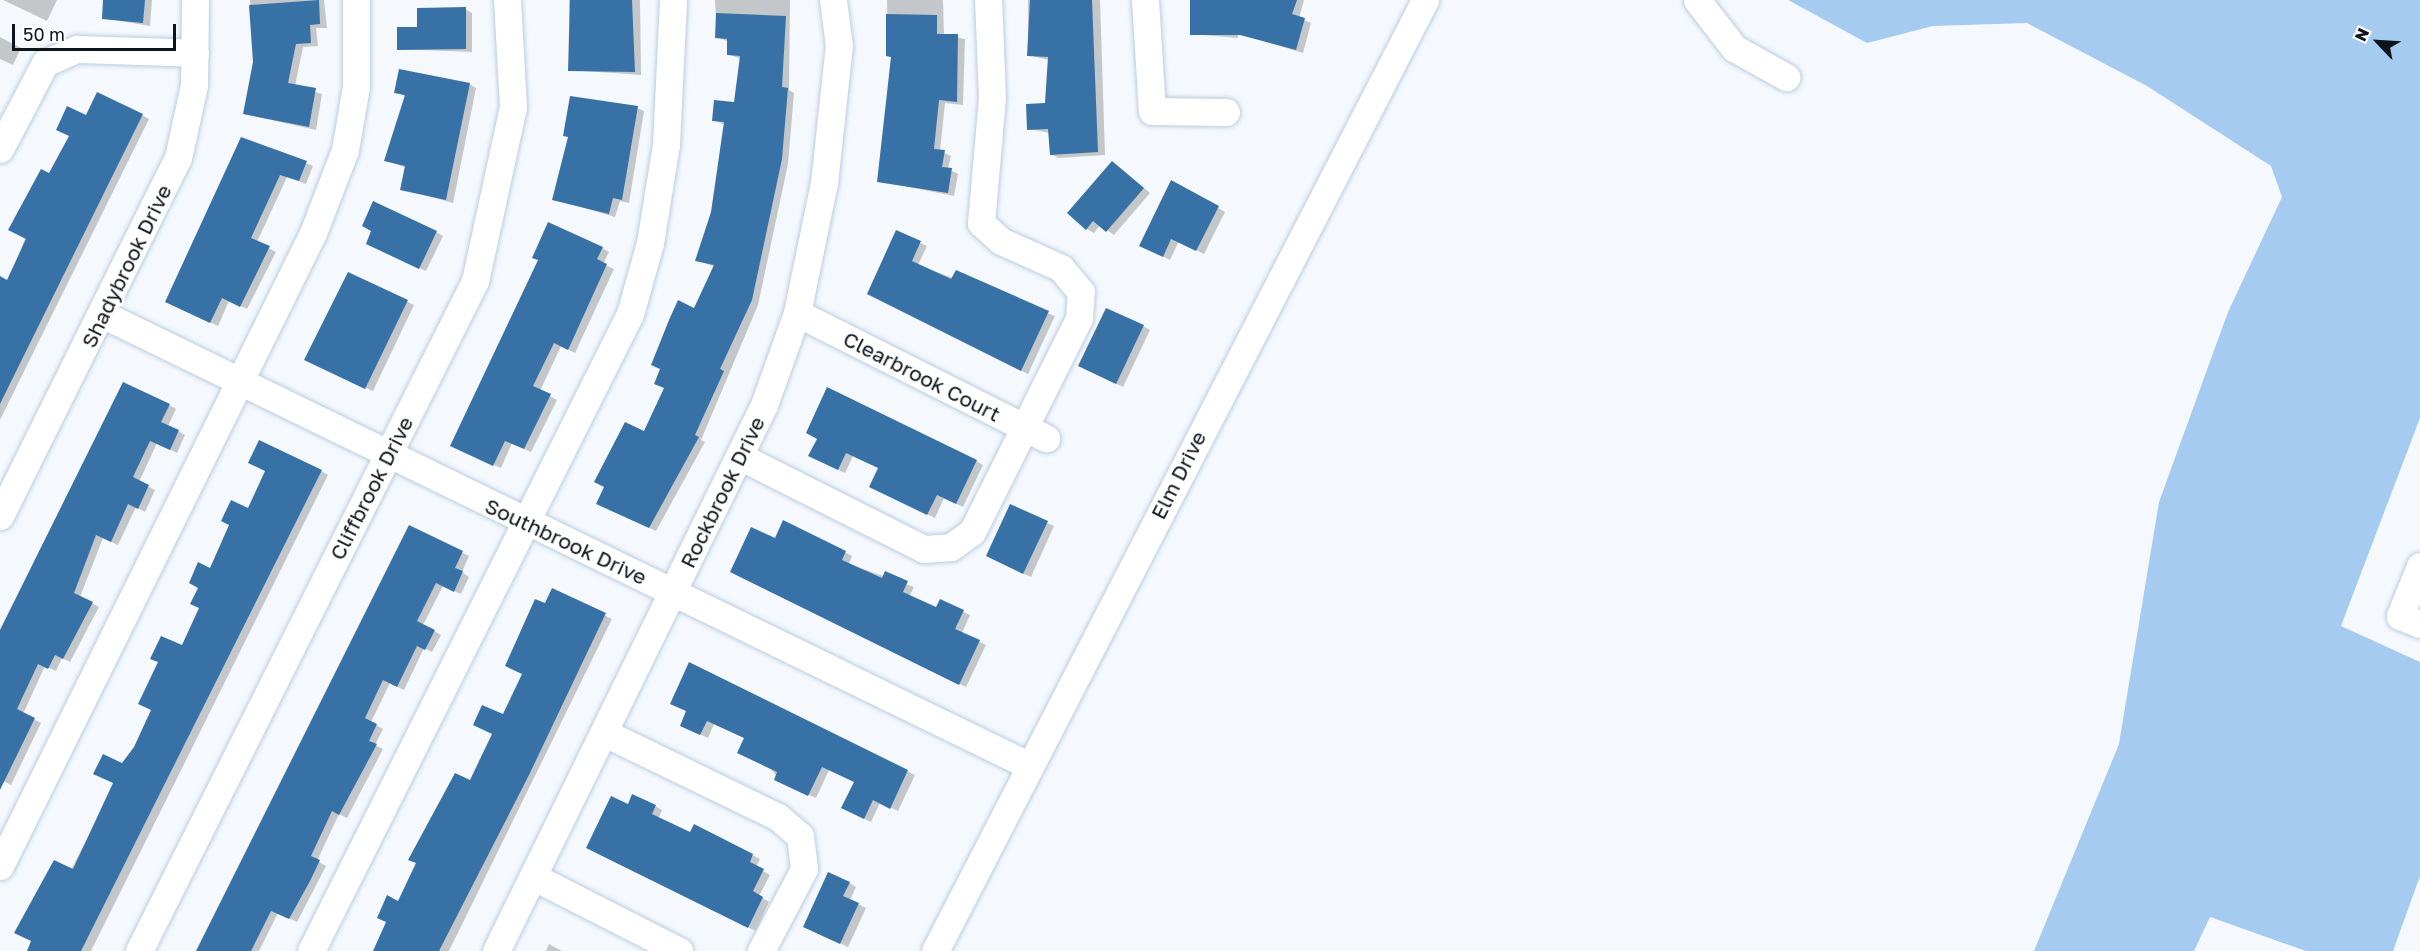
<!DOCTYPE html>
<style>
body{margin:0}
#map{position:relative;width:2420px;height:951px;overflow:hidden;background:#f5f9fd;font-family:"Golos Text",sans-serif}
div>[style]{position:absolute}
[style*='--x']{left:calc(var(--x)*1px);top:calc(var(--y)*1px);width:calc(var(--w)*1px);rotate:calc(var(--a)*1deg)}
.green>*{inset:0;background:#a5cbf1}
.shadow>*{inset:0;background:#0003}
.building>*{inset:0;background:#3871a6}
.roads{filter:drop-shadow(0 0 2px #bbcde0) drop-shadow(0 0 2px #bbcde0)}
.minor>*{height:27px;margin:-13.5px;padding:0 13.5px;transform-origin:13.5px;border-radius:13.5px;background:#fff}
span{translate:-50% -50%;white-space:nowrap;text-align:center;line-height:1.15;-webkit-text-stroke:6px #fff;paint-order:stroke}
.street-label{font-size:21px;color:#0d141a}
.north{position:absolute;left:2348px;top:12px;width:60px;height:60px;-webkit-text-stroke:4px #fff;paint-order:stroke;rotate:295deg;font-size:16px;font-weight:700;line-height:24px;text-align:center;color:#0d141a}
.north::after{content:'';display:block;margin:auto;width:21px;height:27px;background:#0d141a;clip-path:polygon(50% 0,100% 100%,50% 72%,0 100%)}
.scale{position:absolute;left:12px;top:24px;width:164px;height:27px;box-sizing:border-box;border:3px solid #0d141a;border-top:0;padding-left:8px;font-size:18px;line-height:21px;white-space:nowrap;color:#0d141a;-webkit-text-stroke:4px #fff;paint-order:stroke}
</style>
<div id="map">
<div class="green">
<div style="clip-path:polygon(1788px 0,2420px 0,2420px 418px,2341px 626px,2420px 662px,2420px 876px,2393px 951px,2306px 951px,2210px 917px,2194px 951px,2034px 951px,2119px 744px,2159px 502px,2228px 312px,2282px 197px,2271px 166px,2147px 86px,2027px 23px,1933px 26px,1867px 43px)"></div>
</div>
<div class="shadow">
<div style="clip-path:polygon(3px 0,57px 0,47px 21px)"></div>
<div style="clip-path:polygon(105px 0,152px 0,150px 26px,103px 18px)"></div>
<div style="clip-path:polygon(250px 0,324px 0,327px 28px,316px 28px,318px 46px,303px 47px,295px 86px,322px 94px,316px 130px,244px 114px,254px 62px)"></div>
<div style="clip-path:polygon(569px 0,640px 0,641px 75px,570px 70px)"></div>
<div style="clip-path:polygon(715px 0,790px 0,789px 90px,794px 93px,788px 164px,758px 305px,701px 440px,705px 442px,656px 531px,605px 507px,666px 388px,715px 267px,696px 260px,712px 212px,725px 125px,713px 120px,735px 104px,741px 59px,728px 54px,729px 42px,717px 37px)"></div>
<div style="clip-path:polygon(887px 0,943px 0,944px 35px,965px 39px,963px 105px,945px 103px,940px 151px,951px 156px,948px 169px,958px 174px,954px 196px,879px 181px,893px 58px,888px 56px)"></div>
<div style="clip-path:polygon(1028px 0,1100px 0,1105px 155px,1058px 158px,1051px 154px,1050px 133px,1029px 129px,1046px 104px,1049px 60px,1028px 55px)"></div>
<div style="clip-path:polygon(1192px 0,1239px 0,1238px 38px,1191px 34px)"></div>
<div style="clip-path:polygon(1257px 0,1304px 0,1299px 18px,1311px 23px,1303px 53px,1247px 36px)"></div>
<div style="clip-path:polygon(465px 9px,472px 13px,472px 52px,398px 49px,418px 28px)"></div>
<div style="clip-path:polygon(0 37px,21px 48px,13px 65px,0 59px)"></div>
<div style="clip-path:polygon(469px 84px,476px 88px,453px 203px,402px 189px,407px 168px,385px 160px,406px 97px,396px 92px)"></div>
<div style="clip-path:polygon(637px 108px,644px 111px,629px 203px,620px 201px,615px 217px,553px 199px,570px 138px,565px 135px)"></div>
<div style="clip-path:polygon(142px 115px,149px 119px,0 420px,0 278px,8px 282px,50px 175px)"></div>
<div style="clip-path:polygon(242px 139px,313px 166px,306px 184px,287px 177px,257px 242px,276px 252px,247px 309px,229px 301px,218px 326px,174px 305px)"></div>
<div style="clip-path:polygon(1119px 167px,1150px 193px,1114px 235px,1100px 225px,1094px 233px,1087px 229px)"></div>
<div style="clip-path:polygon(1218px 208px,1225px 212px,1204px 254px,1179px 241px,1170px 260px,1148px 249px)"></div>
<div style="clip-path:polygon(436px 232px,443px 236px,426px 271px,374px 247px)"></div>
<div style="clip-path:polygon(920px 243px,927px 246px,918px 265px,1055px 316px,1028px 374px,875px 297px)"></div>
<div style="clip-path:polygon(602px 248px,609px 252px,603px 264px,614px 269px,575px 353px,561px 346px,540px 391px,557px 400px,531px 452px,512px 443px,501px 468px,458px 449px)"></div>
<div style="clip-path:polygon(348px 274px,414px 305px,373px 391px,313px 364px)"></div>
<div style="clip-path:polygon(1143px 326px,1150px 330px,1123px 387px,1087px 370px)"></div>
<div style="clip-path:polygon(169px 405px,176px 409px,168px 426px,185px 435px,177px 453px,157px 443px,139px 482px,155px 490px,145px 512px,136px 507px,118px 545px,103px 538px,80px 597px,99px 607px,70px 662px,62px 658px,56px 671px,45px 666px,23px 714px,41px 723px,11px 785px,0 779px,0 635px)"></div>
<div style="clip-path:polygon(818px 439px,976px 461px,983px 465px,963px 507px,944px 498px,935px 518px,878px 490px,879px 468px,853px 456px,845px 473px,817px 460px)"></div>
<div style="clip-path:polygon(321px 471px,328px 475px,91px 951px,28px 951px,135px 748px,201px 608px,210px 570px,248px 510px)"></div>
<div style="clip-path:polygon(1011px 506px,1054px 526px,1031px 577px,995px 560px)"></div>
<div style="clip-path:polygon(409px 527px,469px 556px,462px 572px,469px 577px,461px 594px,443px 586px,423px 625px,441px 635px,432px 652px,424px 648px,404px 690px,390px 683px,371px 722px,383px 729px,375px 745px,383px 749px,347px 818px,339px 814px,317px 861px,326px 866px,297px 922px,278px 913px,259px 951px,198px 951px)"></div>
<div style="clip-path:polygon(806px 532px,852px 556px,849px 564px,914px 587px,909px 597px,937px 609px,941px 601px,970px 615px,962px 633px,986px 645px,966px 687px,738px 576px,776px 540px)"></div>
<div style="clip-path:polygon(553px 590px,612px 619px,449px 951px,375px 951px,471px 782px,523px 674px)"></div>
<div style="clip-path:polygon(690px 664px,915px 775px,898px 811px,880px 803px,871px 822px,850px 812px,855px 782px,829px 770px,816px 798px,782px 783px,746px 738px,714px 724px,708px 738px,688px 729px)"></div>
<div style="clip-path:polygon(628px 806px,655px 806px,662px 810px,658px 819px,691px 834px,695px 826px,760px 859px,756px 867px,770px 875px,759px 896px,769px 902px,756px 931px,595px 852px)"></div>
<div style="clip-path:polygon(849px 883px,856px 887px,850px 900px,866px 908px,848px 947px,811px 930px)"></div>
<div style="clip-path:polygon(549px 944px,562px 951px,546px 951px)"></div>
</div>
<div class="building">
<div style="clip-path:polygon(103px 0,145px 0,143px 23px,102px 19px)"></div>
<div style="clip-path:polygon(319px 0,320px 24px,310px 25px,311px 43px,296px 44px,288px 83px,316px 88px,309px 127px,243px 114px,253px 62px,249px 5px)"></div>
<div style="clip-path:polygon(570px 0,632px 0,635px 72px,568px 71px)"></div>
<div style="clip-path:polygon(1030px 0,1092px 0,1098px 152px,1050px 155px,1048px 129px,1027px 130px,1026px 104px,1045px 103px,1048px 57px,1027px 56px)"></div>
<div style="clip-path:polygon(1190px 0,1297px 0,1292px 14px,1305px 18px,1296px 50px,1240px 35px,1190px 35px)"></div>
<div style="clip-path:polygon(466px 7px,466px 49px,397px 50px,397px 27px,417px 27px,417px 8px)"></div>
<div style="clip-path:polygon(716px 13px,786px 16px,782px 87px,788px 88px,782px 159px,752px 300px,720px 369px,724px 371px,695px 435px,699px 437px,649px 528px,596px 504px,604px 487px,594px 482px,625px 422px,644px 431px,664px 388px,654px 384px,660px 369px,651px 365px,669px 320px,678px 300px,694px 308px,714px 265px,695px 261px,711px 212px,724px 122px,712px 121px,714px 100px,734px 102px,740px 56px,727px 55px,727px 39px,715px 38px)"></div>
<div style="clip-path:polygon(886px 14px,937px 15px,937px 34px,958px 34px,957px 102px,939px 100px,934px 149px,945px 150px,942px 167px,952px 168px,948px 193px,877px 182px,891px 57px,886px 56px)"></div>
<div style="clip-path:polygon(399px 69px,470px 83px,446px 200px,400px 190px,405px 166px,384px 161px,405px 95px,394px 93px)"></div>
<div style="clip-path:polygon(97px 92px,143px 114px,0 404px,0 276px,7px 280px,26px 239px,8px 230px,41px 169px,49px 173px,69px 136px,56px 130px,67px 106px,86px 115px)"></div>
<div style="clip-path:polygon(570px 96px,638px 106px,622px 200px,613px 198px,609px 214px,552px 200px,568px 137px,563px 136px)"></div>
<div style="clip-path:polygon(241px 137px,307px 161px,299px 181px,280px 175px,251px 238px,270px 246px,240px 307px,222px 298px,210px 323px,165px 302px)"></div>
<div style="clip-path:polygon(1112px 161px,1144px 188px,1106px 232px,1093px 221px,1086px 230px,1067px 213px)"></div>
<div style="clip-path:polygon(1171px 180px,1219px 206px,1196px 251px,1171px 239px,1163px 257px,1139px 246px)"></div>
<div style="clip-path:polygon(373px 201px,437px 231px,419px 269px,366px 244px,371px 231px,362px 226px)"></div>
<div style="clip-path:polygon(548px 222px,603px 247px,597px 259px,607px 264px,568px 350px,554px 343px,533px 386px,551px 394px,524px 449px,505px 441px,493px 466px,450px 446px,538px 260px,532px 258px)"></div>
<div style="clip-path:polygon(896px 230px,921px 241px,912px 261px,951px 279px,956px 270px,1049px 311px,1021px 371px,867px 294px)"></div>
<div style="clip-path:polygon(348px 272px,408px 300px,365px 389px,304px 360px)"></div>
<div style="clip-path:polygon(1106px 308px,1144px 325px,1116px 384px,1078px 366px)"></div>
<div style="clip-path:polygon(123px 382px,170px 404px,161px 422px,179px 430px,170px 450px,150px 441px,133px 477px,149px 485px,138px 509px,128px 504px,111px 542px,96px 535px,74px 593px,93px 602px,63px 659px,55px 655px,48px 669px,38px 664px,17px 709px,35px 718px,0 790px,0 630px)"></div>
<div style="clip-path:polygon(827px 387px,977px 460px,956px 504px,937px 495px,927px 515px,869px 487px,878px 468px,846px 453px,838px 470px,808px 456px,817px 439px,806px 433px)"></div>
<div style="clip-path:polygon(259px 440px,322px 470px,81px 951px,27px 951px,31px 941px,14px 933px,54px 860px,73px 869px,113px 783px,93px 774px,103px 754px,122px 763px,134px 747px,151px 710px,138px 704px,158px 662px,150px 659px,161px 636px,182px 645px,199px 608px,190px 604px,198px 588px,189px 583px,198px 562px,210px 568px,229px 525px,221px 521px,231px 500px,248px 508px,265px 471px,248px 463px)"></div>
<div style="clip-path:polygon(1010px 504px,1048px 521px,1023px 574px,986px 556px)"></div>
<div style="clip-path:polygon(783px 520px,846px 551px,842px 560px,882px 578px,885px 571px,908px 581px,903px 592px,936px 607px,940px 599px,964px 610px,955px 629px,980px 640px,959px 685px,730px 572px,751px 527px,775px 538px)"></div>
<div style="clip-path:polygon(409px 525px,463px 551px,455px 568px,463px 571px,454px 592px,436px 583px,417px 621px,435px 630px,425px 650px,417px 646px,397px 687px,383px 680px,365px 718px,377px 724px,369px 741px,377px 744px,339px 815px,332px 811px,311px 856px,320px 860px,310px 881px,289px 919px,271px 911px,251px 951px,196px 951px)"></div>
<div style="clip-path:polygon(552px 588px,606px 613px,529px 775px,439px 951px,373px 951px,386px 922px,377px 918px,387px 895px,398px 901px,416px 863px,408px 860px,455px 773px,470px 780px,492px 734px,473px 725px,482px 705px,503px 714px,522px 674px,505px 666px,535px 599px,545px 603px)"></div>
<div style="clip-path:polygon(689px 662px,908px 770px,890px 809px,873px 800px,864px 819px,841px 808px,854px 782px,822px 767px,808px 796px,774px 780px,777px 772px,737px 753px,744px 738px,707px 721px,700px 735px,680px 726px,686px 711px,670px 704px)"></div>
<div style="clip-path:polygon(632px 794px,656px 805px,652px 814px,690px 832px,694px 824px,753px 854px,750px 862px,764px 869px,753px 891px,763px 897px,748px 928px,586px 848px,611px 796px,628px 804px)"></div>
<div style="clip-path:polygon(828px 872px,850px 882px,843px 896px,859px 903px,840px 944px,803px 927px)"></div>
</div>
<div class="roads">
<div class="minor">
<div style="--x:1145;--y:0;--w:111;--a:86.4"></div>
<div style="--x:1152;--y:111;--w:74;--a:0.8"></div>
<div style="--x:1697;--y:0;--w:61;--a:52.4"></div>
<div style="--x:1734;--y:48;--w:60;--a:29.1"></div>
<div style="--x:0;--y:149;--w:97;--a:-62.4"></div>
<div style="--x:45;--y:63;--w:35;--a:-24"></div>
<div style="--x:77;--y:49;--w:118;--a:1.9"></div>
<div style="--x:797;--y:313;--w:279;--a:26.7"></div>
<div style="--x:102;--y:314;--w:1032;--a:25.97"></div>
<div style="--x:739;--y:456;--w:207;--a:26.7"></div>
<div style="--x:924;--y:549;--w:27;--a:-4"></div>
<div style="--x:951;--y:547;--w:26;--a:-36"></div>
<div style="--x:972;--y:532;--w:239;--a:-63.4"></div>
<div style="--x:1079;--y:318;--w:26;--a:-86"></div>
<div style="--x:1081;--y:292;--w:31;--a:-130"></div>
<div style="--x:1061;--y:268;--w:66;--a:-155.8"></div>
<div style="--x:1001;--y:241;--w:27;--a:-138"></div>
<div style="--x:981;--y:223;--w:125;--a:-85"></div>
<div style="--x:992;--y:98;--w:98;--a:-92.3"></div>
<div style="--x:0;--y:516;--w:400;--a:-63.6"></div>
<div style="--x:178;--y:158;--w:75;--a:-77.6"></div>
<div style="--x:194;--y:85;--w:85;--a:-89.3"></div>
<div style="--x:2420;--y:566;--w:54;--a:111.8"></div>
<div style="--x:2400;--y:616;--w:22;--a:22"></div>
<div style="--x:605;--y:733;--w:192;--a:25.9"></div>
<div style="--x:778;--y:817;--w:29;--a:41"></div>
<div style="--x:800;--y:836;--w:33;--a:83"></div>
<div style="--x:804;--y:869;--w:93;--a:117.7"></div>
<div style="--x:0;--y:866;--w:706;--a:-63.69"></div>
<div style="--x:313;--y:233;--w:89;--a:-68.9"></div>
<div style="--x:345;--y:150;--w:65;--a:-80.2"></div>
<div style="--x:356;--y:86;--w:86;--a:-90"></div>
<div style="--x:534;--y:877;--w:163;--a:27"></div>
<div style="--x:139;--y:951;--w:750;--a:-63.37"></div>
<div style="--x:475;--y:281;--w:178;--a:-77.7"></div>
<div style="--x:513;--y:107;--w:107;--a:-93.2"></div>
<div style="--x:311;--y:951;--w:712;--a:-63.4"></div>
<div style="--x:630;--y:314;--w:74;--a:-74.3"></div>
<div style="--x:650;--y:243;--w:100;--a:-80.8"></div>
<div style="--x:666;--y:144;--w:144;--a:-87.2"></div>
<div style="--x:496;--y:951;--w:608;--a:-63.86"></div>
<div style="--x:764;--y:405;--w:98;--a:-70.3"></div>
<div style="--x:797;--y:313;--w:133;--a:-78.3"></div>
<div style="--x:824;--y:183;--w:138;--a:-83.8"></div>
<div style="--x:839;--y:46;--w:46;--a:-97.4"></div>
<div style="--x:935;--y:951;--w:1070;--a:-62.74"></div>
</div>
</div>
<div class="street-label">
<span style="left:126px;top:266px;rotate:-64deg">Shadybrook Drive</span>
<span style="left:922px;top:376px;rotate:27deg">Clearbrook Court</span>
<span style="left:1178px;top:475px;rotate:-63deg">Elm Drive</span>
<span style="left:371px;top:488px;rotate:-63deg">Cliffbrook Drive</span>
<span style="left:722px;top:492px;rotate:-64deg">Rockbrook Drive</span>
<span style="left:566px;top:541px;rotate:25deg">Southbrook Drive</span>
</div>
<div class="north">N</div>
<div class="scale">50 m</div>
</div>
